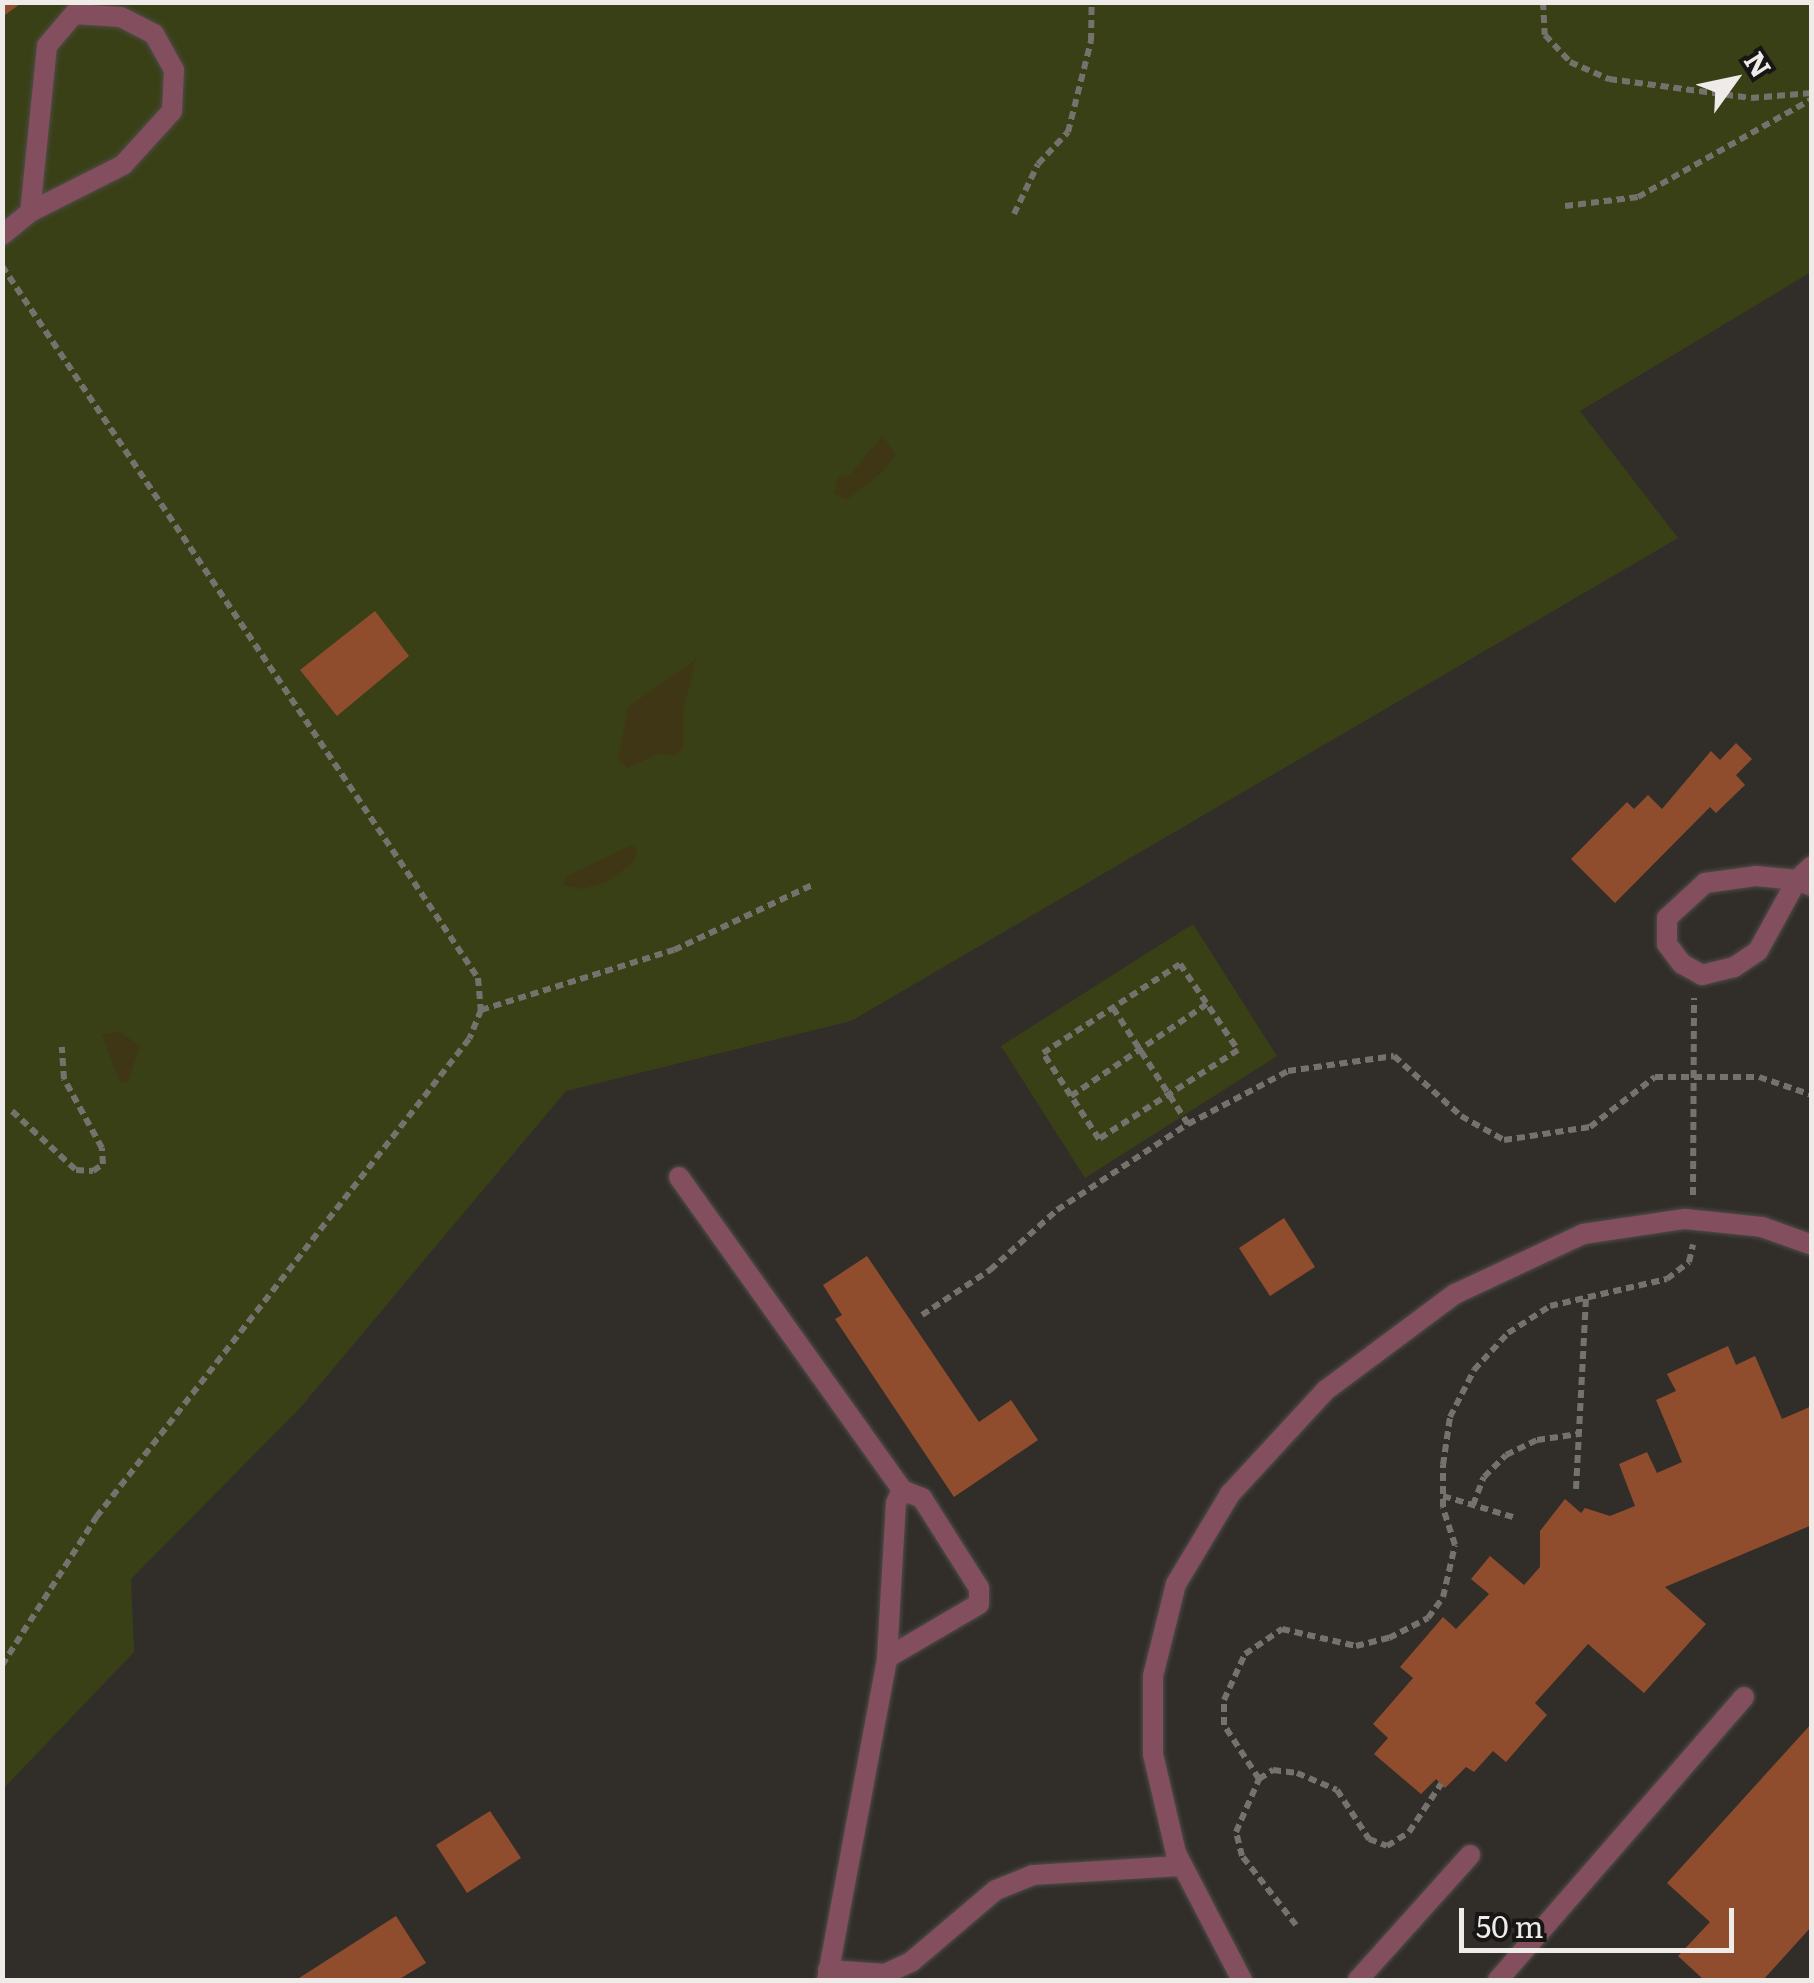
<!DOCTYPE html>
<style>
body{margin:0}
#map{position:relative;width:1814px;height:1983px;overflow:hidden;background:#312e2a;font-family:Literata,serif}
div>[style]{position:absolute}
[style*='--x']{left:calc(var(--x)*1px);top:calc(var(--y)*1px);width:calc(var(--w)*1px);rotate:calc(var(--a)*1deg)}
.green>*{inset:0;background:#3a4016}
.sand>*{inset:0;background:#3e3615}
.building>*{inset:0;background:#904d2d}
.path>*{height:6px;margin-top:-3px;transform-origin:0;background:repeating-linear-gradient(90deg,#75726e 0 8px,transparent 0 13px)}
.roads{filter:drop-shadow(0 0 2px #4f4c48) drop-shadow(0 0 2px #4f4c48)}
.lane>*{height:20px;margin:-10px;padding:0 10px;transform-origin:10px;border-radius:10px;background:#834f5e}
span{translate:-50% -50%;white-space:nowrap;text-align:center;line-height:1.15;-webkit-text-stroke:10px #181615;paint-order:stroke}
.frame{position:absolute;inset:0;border:5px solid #eeebe8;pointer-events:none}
.north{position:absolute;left:1684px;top:30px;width:100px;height:100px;-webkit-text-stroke:8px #181615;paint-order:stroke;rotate:57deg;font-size:28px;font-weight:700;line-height:40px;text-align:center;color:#eeebe8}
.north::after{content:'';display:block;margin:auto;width:35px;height:45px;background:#eeebe8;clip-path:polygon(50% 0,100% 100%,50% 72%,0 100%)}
.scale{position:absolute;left:1459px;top:1908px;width:275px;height:45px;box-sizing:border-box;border:5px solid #eeebe8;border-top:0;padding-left:12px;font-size:30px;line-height:35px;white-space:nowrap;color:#eeebe8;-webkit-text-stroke:8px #181615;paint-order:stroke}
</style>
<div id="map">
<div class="green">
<div style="clip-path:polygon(3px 3px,1811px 3px,1811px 272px,1580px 411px,1678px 538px,851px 1021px,566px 1091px,300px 1408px,131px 1579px,134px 1652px,3px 1789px)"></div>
<div style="clip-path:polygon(1193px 924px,1277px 1056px,1085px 1178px,1001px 1046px)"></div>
</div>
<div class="sand">
<div style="clip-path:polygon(882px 436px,896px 454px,881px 473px,846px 500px,834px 493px,839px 476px,850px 475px)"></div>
<div style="clip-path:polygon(696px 659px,683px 711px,683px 747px,675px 756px,658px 754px,628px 768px,618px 760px,628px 707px)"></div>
<div style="clip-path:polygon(632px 845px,638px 852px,631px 864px,607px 882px,582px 889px,563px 885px,566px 876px)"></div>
<div style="clip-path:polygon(118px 1031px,140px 1046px,128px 1082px,120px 1083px,102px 1035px)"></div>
</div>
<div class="building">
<div style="clip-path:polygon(2px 2px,23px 2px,2px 17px)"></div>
<div style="clip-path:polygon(375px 611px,409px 656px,337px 716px,300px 670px)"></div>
<div style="clip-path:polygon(1736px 743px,1752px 759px,1736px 775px,1745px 785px,1716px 813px,1710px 807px,1615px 903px,1571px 859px,1627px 802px,1634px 809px,1648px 795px,1662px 809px,1711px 751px,1720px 760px)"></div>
<div style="clip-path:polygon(1284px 1218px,1315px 1267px,1270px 1296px,1239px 1248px)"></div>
<div style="clip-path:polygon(867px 1256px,979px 1422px,1011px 1400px,1038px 1440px,954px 1497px,835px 1319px,842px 1315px,823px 1285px)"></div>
<div style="clip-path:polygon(1728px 1346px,1736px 1365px,1755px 1356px,1782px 1419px,1812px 1406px,1812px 1525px,1665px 1587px,1706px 1624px,1644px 1693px,1588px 1644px,1535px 1703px,1547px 1715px,1506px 1762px,1493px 1751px,1474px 1772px,1466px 1767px,1445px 1788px,1436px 1779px,1421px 1794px,1374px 1754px,1388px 1738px,1373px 1724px,1413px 1678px,1400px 1667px,1443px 1617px,1456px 1629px,1489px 1594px,1471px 1579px,1490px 1556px,1524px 1585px,1540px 1567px,1540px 1531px,1565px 1499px,1581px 1513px,1585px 1508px,1610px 1516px,1635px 1506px,1619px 1464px,1647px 1452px,1657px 1473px,1682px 1462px,1656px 1400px,1676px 1391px,1667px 1374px)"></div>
<div style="clip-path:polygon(1812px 1723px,1812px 1926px,1763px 1980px,1704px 1980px,1678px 1956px,1710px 1922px,1667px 1883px)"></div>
<div style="clip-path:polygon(490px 1811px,521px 1858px,467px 1893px,436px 1845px)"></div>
<div style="clip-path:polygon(396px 1916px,426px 1963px,398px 1980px,296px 1980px)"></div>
</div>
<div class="path">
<div style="--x:1543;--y:2;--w:33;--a:87"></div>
<div style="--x:1545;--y:35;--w:37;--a:47"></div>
<div style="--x:1570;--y:62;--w:43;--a:23.6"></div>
<div style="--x:1609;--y:79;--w:143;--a:7.6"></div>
<div style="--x:1751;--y:98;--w:61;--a:-4.7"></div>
<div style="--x:1565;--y:206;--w:74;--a:-7"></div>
<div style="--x:1638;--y:197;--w:200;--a:-29.4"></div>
<div style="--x:1014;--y:214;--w:55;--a:-64.4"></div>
<div style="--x:1038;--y:164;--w:44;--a:-46.8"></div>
<div style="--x:1068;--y:132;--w:94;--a:-75.8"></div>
<div style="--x:1091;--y:41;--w:39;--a:-89"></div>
<div style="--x:2;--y:266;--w:856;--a:56.24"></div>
<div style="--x:478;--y:978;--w:32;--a:85"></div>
<div style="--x:481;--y:1010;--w:31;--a:112"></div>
<div style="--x:469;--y:1039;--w:605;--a:127.95"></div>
<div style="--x:97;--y:1516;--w:177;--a:122.5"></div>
<div style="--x:1180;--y:964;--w:104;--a:56"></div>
<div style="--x:1238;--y:1050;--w:165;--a:147.4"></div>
<div style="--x:1099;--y:1139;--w:103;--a:-123.1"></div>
<div style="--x:1043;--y:1053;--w:163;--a:-33"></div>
<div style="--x:1113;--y:1008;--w:138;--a:57.1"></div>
<div style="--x:481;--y:1010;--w:202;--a:-17.3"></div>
<div style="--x:674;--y:950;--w:155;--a:-25.2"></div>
<div style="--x:1071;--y:1096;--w:164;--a:-34.1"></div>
<div style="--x:12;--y:1111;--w:87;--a:42.7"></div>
<div style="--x:76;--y:1170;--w:17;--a:3"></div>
<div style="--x:93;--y:1171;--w:12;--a:-35"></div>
<div style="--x:103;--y:1164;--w:16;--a:-94"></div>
<div style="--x:102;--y:1148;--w:79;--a:-118.8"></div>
<div style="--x:64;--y:1079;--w:32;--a:-94"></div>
<div style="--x:1693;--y:1195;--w:197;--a:-89.7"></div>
<div style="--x:922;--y:1315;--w:82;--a:-33.5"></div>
<div style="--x:990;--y:1270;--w:90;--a:-41.8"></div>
<div style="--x:1057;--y:1210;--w:157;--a:-33.3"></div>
<div style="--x:1188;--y:1124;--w:113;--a:-27.9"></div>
<div style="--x:1288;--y:1071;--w:107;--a:-8.1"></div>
<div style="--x:1394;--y:1056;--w:90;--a:41.8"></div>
<div style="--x:1461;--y:1116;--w:49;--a:29.2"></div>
<div style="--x:1504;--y:1140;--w:87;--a:-8.6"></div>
<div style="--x:1590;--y:1127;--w:82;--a:-37.6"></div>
<div style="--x:1655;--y:1077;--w:104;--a:0"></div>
<div style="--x:1759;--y:1077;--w:56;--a:18.8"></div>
<div style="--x:1576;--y:1489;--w:193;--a:-87"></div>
<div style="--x:1443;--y:1496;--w:76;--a:16.8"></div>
<div style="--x:1473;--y:1505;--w:30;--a:-69"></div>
<div style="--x:1484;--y:1477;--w:31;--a:-45"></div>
<div style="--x:1506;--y:1455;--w:34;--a:-26"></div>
<div style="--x:1537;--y:1440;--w:42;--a:-8.1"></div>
<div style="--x:1259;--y:1779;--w:64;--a:-122.9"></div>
<div style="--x:1224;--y:1725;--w:25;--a:-90"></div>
<div style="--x:1224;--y:1700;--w:51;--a:-65.5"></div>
<div style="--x:1245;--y:1654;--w:45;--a:-34"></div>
<div style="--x:1282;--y:1629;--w:76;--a:12.9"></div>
<div style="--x:1356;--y:1646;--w:34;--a:-14"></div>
<div style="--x:1389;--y:1638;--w:44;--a:-27.1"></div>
<div style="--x:1428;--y:1618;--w:26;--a:-54"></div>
<div style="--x:1443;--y:1597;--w:53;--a:-77"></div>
<div style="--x:1455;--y:1545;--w:40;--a:-108"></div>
<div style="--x:1443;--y:1507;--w:42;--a:-90"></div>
<div style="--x:1443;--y:1465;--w:49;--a:-81.7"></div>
<div style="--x:1450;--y:1417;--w:53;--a:-62.9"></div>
<div style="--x:1474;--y:1370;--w:50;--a:-47.4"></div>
<div style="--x:1508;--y:1333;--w:50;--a:-32.7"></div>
<div style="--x:1550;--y:1306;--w:120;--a:-13"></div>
<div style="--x:1667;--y:1279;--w:28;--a:-38"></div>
<div style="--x:1689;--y:1262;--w:18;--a:-77"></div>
<div style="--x:1296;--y:1925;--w:88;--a:-128"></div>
<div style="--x:1242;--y:1856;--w:25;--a:-104"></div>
<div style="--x:1236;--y:1832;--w:58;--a:-66.5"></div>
<div style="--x:1259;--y:1779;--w:17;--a:-33"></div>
<div style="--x:1273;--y:1770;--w:24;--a:7"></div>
<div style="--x:1297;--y:1773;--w:43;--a:23"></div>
<div style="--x:1337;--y:1790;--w:59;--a:56.9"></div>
<div style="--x:1369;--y:1839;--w:19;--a:21"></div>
<div style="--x:1387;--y:1846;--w:26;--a:-32"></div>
<div style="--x:1409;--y:1832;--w:58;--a:-56.3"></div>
</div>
<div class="roads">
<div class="lane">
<div style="--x:2;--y:235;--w:36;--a:-39"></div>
<div style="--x:30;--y:212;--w:104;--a:-26.8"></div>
<div style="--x:123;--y:165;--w:73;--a:-47.8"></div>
<div style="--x:172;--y:111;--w:41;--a:-87.2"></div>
<div style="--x:174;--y:70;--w:41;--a:-119.1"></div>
<div style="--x:154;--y:34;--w:37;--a:-153"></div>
<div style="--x:121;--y:17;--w:47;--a:-176.3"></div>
<div style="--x:74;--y:14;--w:42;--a:130.2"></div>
<div style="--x:47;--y:46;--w:167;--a:95.8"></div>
<div style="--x:1812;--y:866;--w:21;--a:137"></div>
<div style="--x:1797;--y:880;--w:81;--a:118.8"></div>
<div style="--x:1758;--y:951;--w:29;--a:146"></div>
<div style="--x:1734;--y:967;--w:33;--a:166"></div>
<div style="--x:1702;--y:975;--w:23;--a:-151"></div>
<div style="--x:1682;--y:964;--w:25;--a:-127"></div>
<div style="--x:1667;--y:944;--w:26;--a:-90"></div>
<div style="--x:1667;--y:918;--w:52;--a:-42.6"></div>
<div style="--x:1705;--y:883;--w:51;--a:-7.8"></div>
<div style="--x:1756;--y:876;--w:41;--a:5.6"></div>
<div style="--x:1797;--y:880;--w:16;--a:22"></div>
<div style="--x:679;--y:1177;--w:384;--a:54.5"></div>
<div style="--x:828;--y:1970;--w:57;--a:4"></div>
<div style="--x:885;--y:1974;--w:29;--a:-25"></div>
<div style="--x:911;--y:1962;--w:111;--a:-40.3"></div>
<div style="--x:996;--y:1890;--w:40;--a:-22"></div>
<div style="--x:1033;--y:1875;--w:149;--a:-3.5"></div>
<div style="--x:827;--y:1980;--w:328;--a:-79.4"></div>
<div style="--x:887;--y:1658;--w:155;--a:-86.7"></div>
<div style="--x:896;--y:1503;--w:14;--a:-65"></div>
<div style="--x:902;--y:1490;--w:22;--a:22"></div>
<div style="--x:922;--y:1498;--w:107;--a:57.7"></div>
<div style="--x:979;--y:1588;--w:16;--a:90"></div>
<div style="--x:979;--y:1604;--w:107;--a:149.6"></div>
<div style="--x:1242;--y:1980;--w:143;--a:-117.5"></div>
<div style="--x:1176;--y:1853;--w:102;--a:-103.1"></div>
<div style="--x:1153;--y:1754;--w:78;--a:-90"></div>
<div style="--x:1153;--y:1676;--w:95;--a:-76"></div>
<div style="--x:1176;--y:1584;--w:105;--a:-59"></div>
<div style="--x:1230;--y:1494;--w:142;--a:-47.3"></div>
<div style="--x:1326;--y:1390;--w:161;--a:-36.7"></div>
<div style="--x:1455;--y:1294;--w:141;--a:-25.1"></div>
<div style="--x:1583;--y:1234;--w:103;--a:-8.4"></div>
<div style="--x:1685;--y:1219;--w:77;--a:5.9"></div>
<div style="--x:1762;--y:1227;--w:53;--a:19.8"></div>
<div style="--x:1358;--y:1980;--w:168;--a:-48.1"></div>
<div style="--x:1498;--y:1980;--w:375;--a:-49"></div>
</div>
</div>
<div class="frame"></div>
<div class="north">N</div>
<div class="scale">50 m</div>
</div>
